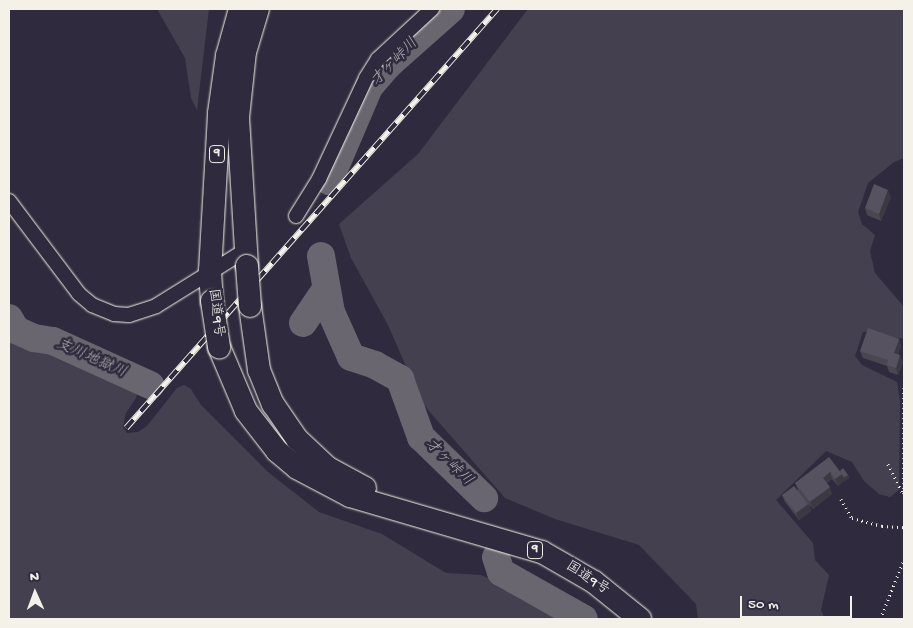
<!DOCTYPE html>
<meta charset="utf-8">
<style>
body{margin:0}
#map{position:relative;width:913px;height:628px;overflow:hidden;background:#2f2a3d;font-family:"Gochi Hand","Klee One",sans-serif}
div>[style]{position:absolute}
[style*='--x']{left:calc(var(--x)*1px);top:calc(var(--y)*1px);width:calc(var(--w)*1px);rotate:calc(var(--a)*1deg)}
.green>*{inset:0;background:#454050}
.river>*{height:28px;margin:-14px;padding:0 14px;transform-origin:14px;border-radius:14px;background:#6a6670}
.path>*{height:2.5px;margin-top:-1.25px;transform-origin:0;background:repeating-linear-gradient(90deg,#f4f1e8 0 1px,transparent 0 5px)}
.roads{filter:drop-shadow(0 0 1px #f4f1e8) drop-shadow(0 0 1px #f4f1e8)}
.minor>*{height:14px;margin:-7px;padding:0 7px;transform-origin:7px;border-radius:7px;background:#2f2a3d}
.trunk>*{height:22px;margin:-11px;padding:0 11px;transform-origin:11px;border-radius:11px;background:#2f2a3d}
.rail>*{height:5.5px;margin-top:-2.75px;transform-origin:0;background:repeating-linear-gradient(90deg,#2f2a3d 0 11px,#f4f1e8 0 22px);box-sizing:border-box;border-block:1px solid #f4f1e8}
.bridges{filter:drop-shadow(0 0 1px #f4f1e8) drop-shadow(0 0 1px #f4f1e8)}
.trunk-bridge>*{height:22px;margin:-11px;padding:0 11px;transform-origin:11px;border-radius:11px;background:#2f2a3d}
.wall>*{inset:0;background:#4a4752}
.shaded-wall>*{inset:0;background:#3c3942}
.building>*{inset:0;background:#56525f}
span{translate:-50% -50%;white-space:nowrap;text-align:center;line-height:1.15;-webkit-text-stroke:5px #2f2a3d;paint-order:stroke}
.shield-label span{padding:1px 4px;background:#2f2a3d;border:1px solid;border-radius:4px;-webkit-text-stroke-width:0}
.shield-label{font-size:12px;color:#f4f1e8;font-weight:700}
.street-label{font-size:14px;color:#f4f1e8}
.water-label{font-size:15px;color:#b6b2b2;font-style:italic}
.frame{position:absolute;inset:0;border:10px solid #f4f1e8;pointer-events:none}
.north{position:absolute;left:10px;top:568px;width:50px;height:50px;-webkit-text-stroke:4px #2f2a3d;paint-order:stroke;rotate:358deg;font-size:14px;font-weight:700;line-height:20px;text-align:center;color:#f4f1e8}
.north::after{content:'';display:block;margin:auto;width:18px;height:22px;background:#f4f1e8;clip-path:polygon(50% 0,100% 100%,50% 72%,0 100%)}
.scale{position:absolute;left:740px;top:596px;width:112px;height:22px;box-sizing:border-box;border:2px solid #f4f1e8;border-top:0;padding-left:6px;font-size:15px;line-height:18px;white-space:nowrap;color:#f4f1e8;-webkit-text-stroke:4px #2f2a3d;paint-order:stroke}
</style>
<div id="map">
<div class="green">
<div style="clip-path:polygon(157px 9px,209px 9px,197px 110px,191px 98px,185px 58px)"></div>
<div style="clip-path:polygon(528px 9px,904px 9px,904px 158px,894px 162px,868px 183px,858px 212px,862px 224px,875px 235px,870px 251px,875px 273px,904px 307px,904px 338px,895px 339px,875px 331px,863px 332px,855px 356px,862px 365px,897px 382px,900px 401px,899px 490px,890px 497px,879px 494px,864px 481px,852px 462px,826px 451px,776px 500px,813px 543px,815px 560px,829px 575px,821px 610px,825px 619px,698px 619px,696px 604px,639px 545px,555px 519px,505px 498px,422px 403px,388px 325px,351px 258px,339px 224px,418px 154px)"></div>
<div style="clip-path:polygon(9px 326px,18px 339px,54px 346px,134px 382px,138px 390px,136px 398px,126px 413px,123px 427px,127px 433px,138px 432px,147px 426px,177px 388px,184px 385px,191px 389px,201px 405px,268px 472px,319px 512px,382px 534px,446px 573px,481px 575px,523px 592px,569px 619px,9px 619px)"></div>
</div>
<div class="river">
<div style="--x:329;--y:181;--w:102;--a:-66.9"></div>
<div style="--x:369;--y:87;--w:29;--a:-49"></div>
<div style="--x:388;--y:65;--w:84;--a:-41.6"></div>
<div style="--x:321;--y:256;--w:57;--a:79.9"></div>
<div style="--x:331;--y:312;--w:49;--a:66"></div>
<div style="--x:351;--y:357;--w:25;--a:18"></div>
<div style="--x:375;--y:365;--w:29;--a:29"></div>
<div style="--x:400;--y:379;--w:62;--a:70.1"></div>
<div style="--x:421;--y:437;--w:88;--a:44.1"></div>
<div style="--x:9;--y:318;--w:14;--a:60"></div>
<div style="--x:16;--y:330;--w:20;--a:24"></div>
<div style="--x:34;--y:338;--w:19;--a:9"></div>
<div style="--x:53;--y:341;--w:107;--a:24.4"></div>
<div style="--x:303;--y:323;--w:41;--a:-55.9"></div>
<div style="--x:496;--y:557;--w:16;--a:72"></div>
<div style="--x:501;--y:572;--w:95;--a:29.5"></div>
</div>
<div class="path">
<div style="--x:904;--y:388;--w:109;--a:90"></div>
<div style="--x:888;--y:464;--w:34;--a:63"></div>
<div style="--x:841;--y:499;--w:22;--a:60"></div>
<div style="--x:852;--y:518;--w:31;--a:15"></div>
<div style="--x:882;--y:526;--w:22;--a:3"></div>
<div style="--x:880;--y:619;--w:65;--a:-68.2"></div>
</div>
<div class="roads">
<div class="minor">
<div style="--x:9;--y:201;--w:116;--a:53"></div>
<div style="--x:79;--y:294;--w:17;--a:40"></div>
<div style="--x:92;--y:305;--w:24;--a:22"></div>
<div style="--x:114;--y:314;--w:15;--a:4"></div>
<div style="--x:129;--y:315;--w:28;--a:-18"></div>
<div style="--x:156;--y:306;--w:106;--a:-31.9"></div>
<div style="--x:296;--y:216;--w:44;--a:-58.1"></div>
<div style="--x:319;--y:179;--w:111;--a:-65"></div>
<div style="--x:366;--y:78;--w:22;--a:-58"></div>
<div style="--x:378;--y:59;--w:74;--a:-42.8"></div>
</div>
<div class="trunk">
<div style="--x:247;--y:266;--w:149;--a:-93.5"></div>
<div style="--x:238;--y:117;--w:65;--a:-83.9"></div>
<div style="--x:245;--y:52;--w:45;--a:-73.2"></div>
<div style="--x:212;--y:301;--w:30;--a:-94"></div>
<div style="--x:210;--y:271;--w:158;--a:-86.7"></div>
<div style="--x:219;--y:113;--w:58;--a:-82"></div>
<div style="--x:227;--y:56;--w:49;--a:-74.5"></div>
<div style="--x:250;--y:306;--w:65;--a:82"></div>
<div style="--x:259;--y:370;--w:37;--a:68"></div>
<div style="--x:273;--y:404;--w:42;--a:55.6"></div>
<div style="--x:297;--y:439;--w:42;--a:43.1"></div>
<div style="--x:328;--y:468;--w:42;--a:28.4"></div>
<div style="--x:219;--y:347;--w:69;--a:67.1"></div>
<div style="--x:246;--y:411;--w:51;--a:52.2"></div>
<div style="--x:277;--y:451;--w:26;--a:40"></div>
<div style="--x:297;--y:468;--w:60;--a:27.8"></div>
<div style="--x:350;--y:496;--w:200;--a:16.3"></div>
<div style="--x:542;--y:552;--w:60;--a:30"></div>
<div style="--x:594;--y:582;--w:59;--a:38.8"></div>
</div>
</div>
<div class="rail">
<div style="--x:126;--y:428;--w:560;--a:-48.48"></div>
</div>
<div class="bridges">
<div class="trunk-bridge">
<div style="--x:247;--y:266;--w:40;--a:85.7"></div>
<div style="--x:212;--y:301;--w:47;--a:81.3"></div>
</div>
</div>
<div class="wall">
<div style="clip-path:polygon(891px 197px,881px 221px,867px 215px,865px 208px)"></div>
<div style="clip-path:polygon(899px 339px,901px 346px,898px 355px,903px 362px,898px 375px,889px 372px,887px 366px,863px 358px,860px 351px)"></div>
<div style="clip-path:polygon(840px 471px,848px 475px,849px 478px,845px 481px,844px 479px,845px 480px,838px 486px,832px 479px,827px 483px,832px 494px,813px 509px,809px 504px,811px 511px,799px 520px,785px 502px,782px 495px,798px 490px,795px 483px)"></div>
</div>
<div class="shaded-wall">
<div style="clip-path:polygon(888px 190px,891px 197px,881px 221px,879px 214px)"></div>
<div style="clip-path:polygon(899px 339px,901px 346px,896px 360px,894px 353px)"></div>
<div style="clip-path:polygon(900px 355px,903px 362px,898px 375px,896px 368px)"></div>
<div style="clip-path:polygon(830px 472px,832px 479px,825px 484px,823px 478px)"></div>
<div style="clip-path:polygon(842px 474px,845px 480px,838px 486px,835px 479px)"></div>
<div style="clip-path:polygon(848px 475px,849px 478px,845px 481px,844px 477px)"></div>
<div style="clip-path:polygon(830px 487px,832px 494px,813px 509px,810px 502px)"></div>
<div style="clip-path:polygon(808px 504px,811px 511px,799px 520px,796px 513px)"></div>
</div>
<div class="building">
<div style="clip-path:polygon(874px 184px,888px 190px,879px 214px,865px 208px)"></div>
<div style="clip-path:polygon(868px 328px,899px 339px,894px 353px,900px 355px,896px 368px,887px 365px,888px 360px,860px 351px)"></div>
<div style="clip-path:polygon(829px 457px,842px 474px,835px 479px,830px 472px,823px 478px,830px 487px,810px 502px,795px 483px)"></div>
<div style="clip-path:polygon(843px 468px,848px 475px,844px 477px,840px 471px)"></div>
<div style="clip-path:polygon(794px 486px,808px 504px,796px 513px,782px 495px)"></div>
</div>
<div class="shield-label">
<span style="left:217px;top:154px">9</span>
<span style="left:535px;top:550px">9</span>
</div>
<div class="street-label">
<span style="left:215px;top:313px;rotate:83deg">国道9号</span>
<span style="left:587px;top:579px;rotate:33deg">国道9号</span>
</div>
<div class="water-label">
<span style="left:395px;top:63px;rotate:-46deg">才ヶ峠川</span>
<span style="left:91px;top:359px;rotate:24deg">支川地獄川</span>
<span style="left:448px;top:463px;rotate:44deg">才ヶ峠川</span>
</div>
<div class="frame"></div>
<div class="north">N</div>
<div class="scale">50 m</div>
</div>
